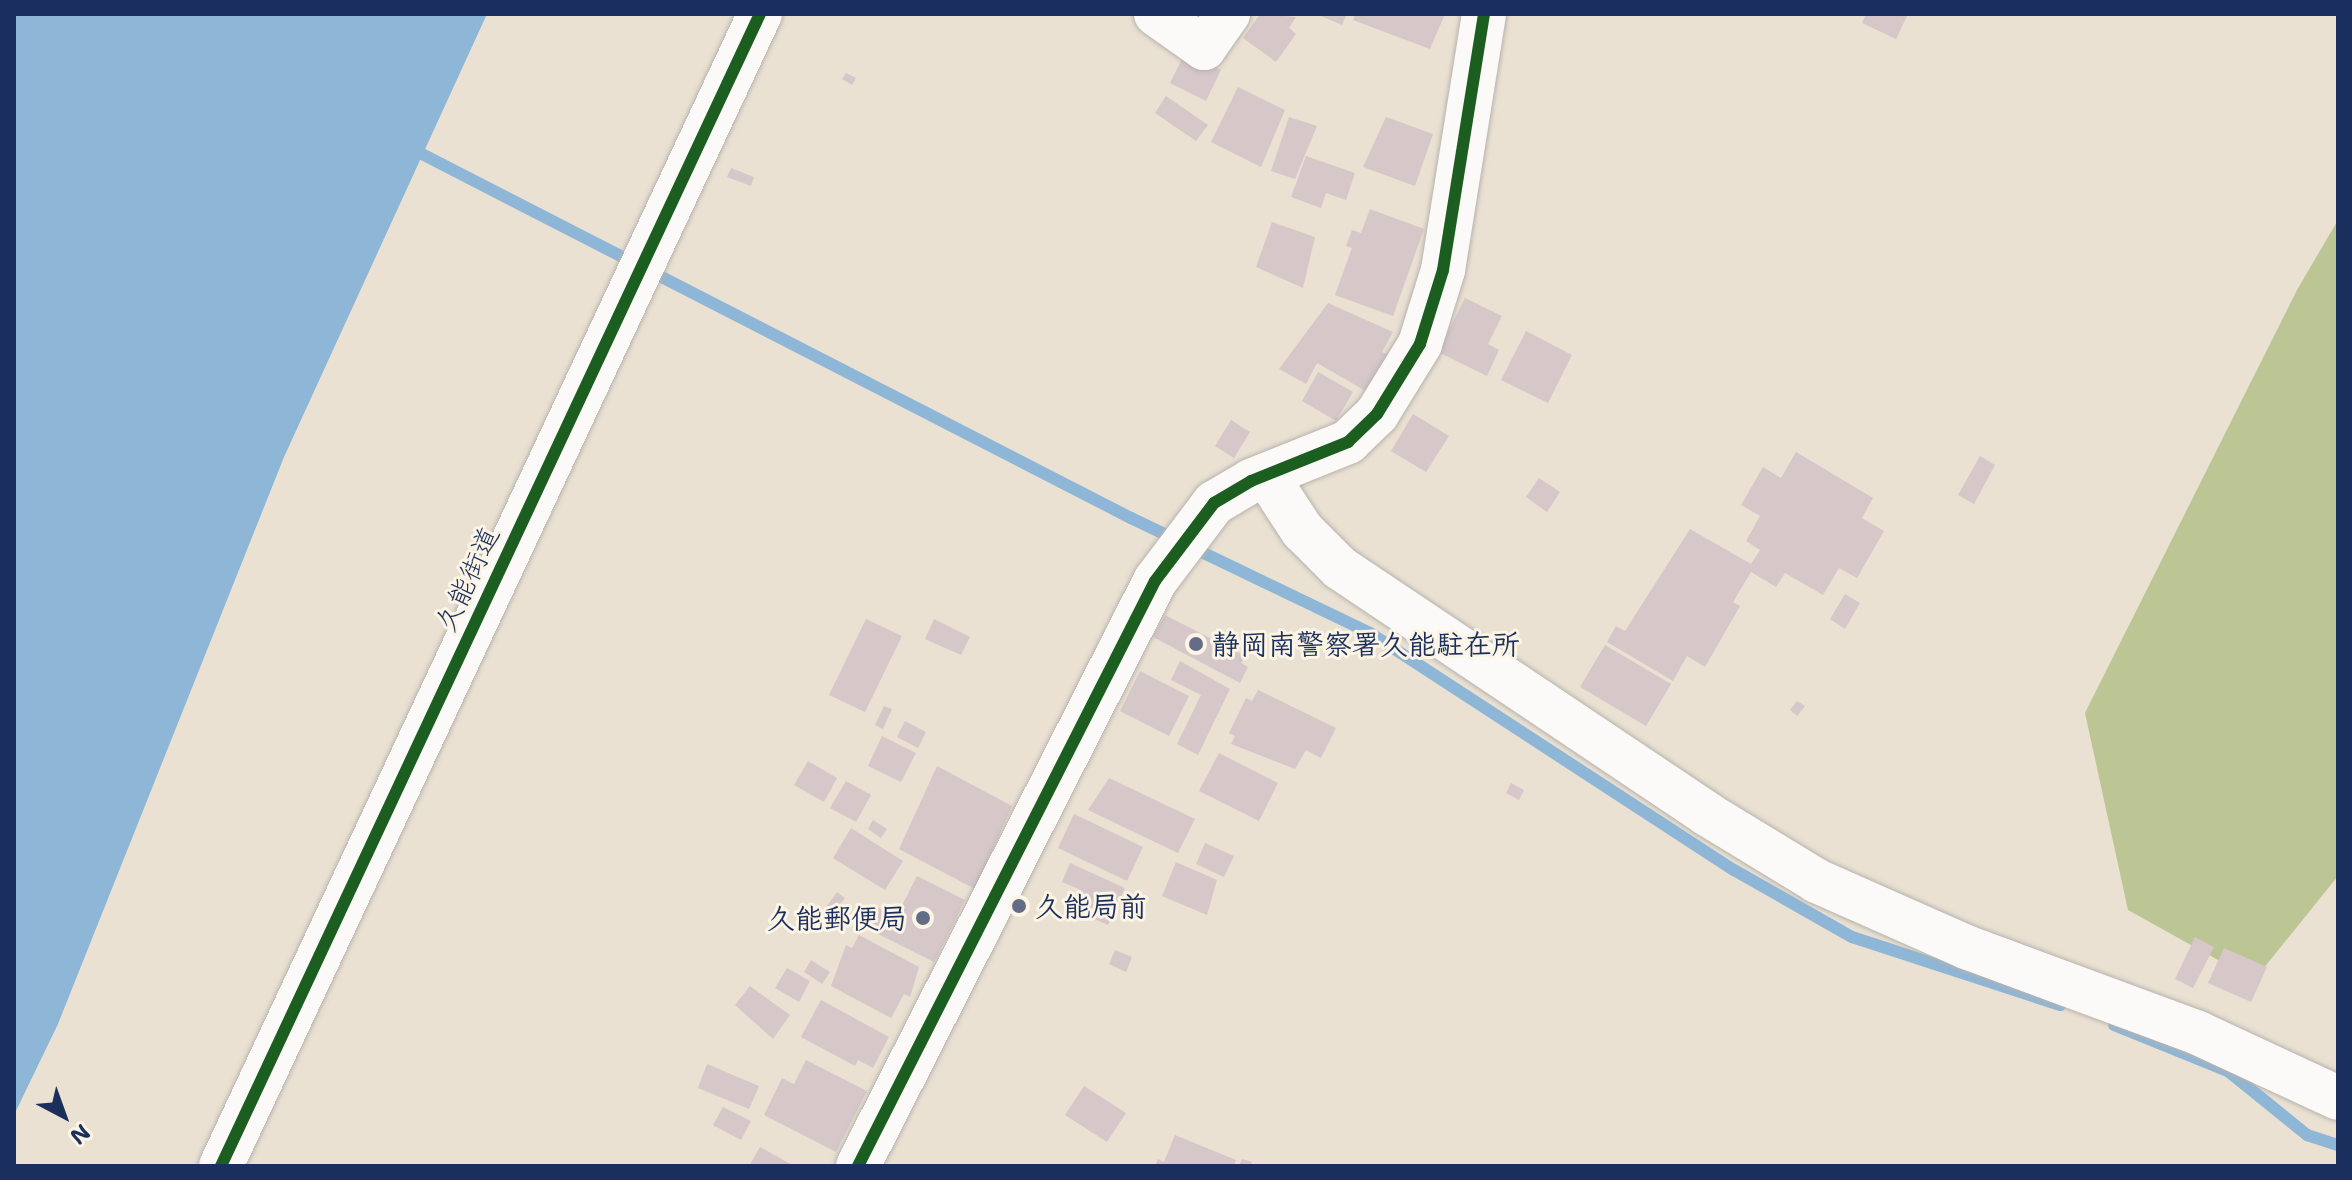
<!DOCTYPE html>
<meta charset="utf-8">
<style>
body{margin:0}
#map{position:relative;width:2352px;height:1180px;overflow:hidden;background:#eae1d2;font-family:"Shantell Sans","Klee One",sans-serif}
div>[style]{position:absolute}
[style*='--x']{left:calc(var(--x)*1px);top:calc(var(--y)*1px);width:calc(var(--w)*1px);rotate:calc(var(--a)*1deg)}
.forest>*{inset:0;background:#bbc694}
.water>*{inset:0;background:#8eb6d6}
.stream>*{height:12px;margin:-6px;padding:0 6px;transform-origin:6px;border-radius:6px;background:#8eb6d6}
.building>*{inset:0;background:#d6c7c9}
.roads{filter:drop-shadow(0 0 2px #b6b2ad) drop-shadow(0 0 2px #b6b2ad)}
.minor>*{height:44px;margin:-22px;padding:0 22px;transform-origin:22px;border-radius:22px;background:#fcfaf8}
.highway>*{height:44px;margin:-22px;padding:0 22px;transform-origin:22px;border-radius:22px;background:#fcfaf8}
.cycleway>*{height:12px;margin:-6px;padding:0 6px;transform-origin:6px;border-radius:6px;background:#1b5e20}
.dots>*{width:22px;height:22px;translate:-50% -50%;box-sizing:border-box;border:4px solid #fcf5e5;border-radius:50%}
span{translate:-50% -50%;white-space:nowrap;text-align:center;line-height:1.15;-webkit-text-stroke:6px #fcf5e5;paint-order:stroke}
.street-label{font-size:28px;color:#1b2f5e}
.poi-label{font-size:28px;color:#1b2f5e;font-weight:700}
.left{translate:0 -50%;text-align:left}
.right{translate:-100% -50%;text-align:right}
.frame{position:absolute;inset:0;border:16px solid #1b2f5e;pointer-events:none}
.north{position:absolute;left:24px;top:1076px;width:80px;height:80px;-webkit-text-stroke:6px #fcf5e5;paint-order:stroke;rotate:139deg;font-size:22px;font-weight:700;line-height:32px;text-align:center;color:#1b2f5e}
.north::after{content:'';display:block;margin:auto;width:28px;height:36px;background:#1b2f5e;clip-path:polygon(50% 0,100% 100%,50% 72%,0 100%)}
</style>
<div id="map">
<div class="forest">
<div style="clip-path:polygon(2338px 220px,2338px 876px,2254px 980px,2128px 910px,2085px 713px,2297px 290px)"></div>
</div>
<div class="water">
<div style="clip-path:polygon(14px 14px,487px 14px,284px 457px,58px 1024px,14px 1115px)"></div>
</div>
<div class="stream">
<div style="--x:422;--y:154;--w:797;--a:27.18"></div>
<div style="--x:1131;--y:518;--w:265;--a:25.7"></div>
<div style="--x:1370;--y:633;--w:434;--a:33.1"></div>
<div style="--x:1734;--y:870;--w:136;--a:29.6"></div>
<div style="--x:1852;--y:937;--w:219;--a:18.1"></div>
<div style="--x:2114;--y:1025;--w:123;--a:22"></div>
<div style="--x:2228;--y:1071;--w:102;--a:39"></div>
<div style="--x:2307;--y:1135;--w:33;--a:18"></div>
</div>
<div class="building">
<div style="clip-path:polygon(1260px 14px,1296px 17px,1289px 28px,1296px 34px,1276px 62px,1243px 38px)"></div>
<div style="clip-path:polygon(1316px 14px,1347px 14px,1342px 25px)"></div>
<div style="clip-path:polygon(1355px 14px,1445px 14px,1430px 49px,1353px 20px)"></div>
<div style="clip-path:polygon(1866px 14px,1908px 14px,1896px 39px,1862px 23px)"></div>
<div style="clip-path:polygon(1185px 53px,1221px 70px,1206px 101px,1170px 83px)"></div>
<div style="clip-path:polygon(846px 73px,856px 78px,852px 85px,842px 79px)"></div>
<div style="clip-path:polygon(1238px 87px,1285px 110px,1261px 167px,1211px 142px)"></div>
<div style="clip-path:polygon(1166px 96px,1208px 125px,1196px 141px,1155px 113px)"></div>
<div style="clip-path:polygon(1289px 117px,1317px 126px,1295px 179px,1271px 171px)"></div>
<div style="clip-path:polygon(1386px 117px,1433px 134px,1415px 186px,1363px 167px)"></div>
<div style="clip-path:polygon(1306px 156px,1355px 173px,1346px 200px,1326px 193px,1321px 208px,1291px 197px)"></div>
<div style="clip-path:polygon(731px 168px,754px 177px,751px 186px,727px 177px)"></div>
<div style="clip-path:polygon(1370px 209px,1424px 229px,1393px 316px,1335px 295px,1352px 248px,1346px 246px,1352px 230px,1361px 233px)"></div>
<div style="clip-path:polygon(1272px 222px,1315px 237px,1303px 288px,1256px 267px)"></div>
<div style="clip-path:polygon(1465px 298px,1502px 316px,1488px 344px,1499px 350px,1487px 376px,1438px 352px)"></div>
<div style="clip-path:polygon(1328px 303px,1393px 332px,1382px 352px,1392px 357px,1371px 394px,1317px 363px,1306px 384px,1279px 369px)"></div>
<div style="clip-path:polygon(1526px 331px,1572px 355px,1548px 403px,1501px 380px)"></div>
<div style="clip-path:polygon(1318px 372px,1353px 392px,1336px 421px,1302px 401px)"></div>
<div style="clip-path:polygon(1413px 414px,1449px 436px,1426px 472px,1391px 451px)"></div>
<div style="clip-path:polygon(1231px 420px,1250px 432px,1234px 458px,1215px 446px)"></div>
<div style="clip-path:polygon(1796px 452px,1873px 498px,1862px 518px,1884px 531px,1857px 578px,1839px 568px,1823px 595px,1785px 573px,1776px 587px,1751px 572px,1733px 602px,1740px 606px,1705px 667px,1687px 656px,1673px 681px,1607px 642px,1616px 626px,1625px 631px,1690px 529px,1751px 564px,1760px 550px,1746px 541px,1760px 516px,1741px 505px,1763px 467px,1781px 478px)"></div>
<div style="clip-path:polygon(1980px 456px,1995px 465px,1974px 504px,1958px 495px)"></div>
<div style="clip-path:polygon(1539px 478px,1560px 492px,1547px 512px,1526px 497px)"></div>
<div style="clip-path:polygon(1845px 594px,1860px 603px,1845px 629px,1830px 619px)"></div>
<div style="clip-path:polygon(1165px 615px,1245px 656px,1241px 663px,1248px 667px,1240px 683px,1153px 637px)"></div>
<div style="clip-path:polygon(866px 619px,902px 636px,865px 712px,829px 695px)"></div>
<div style="clip-path:polygon(934px 619px,970px 637px,961px 655px,925px 639px)"></div>
<div style="clip-path:polygon(1605px 645px,1671px 684px,1646px 726px,1580px 687px)"></div>
<div style="clip-path:polygon(1180px 661px,1230px 689px,1198px 755px,1177px 744px,1201px 695px,1171px 680px)"></div>
<div style="clip-path:polygon(1140px 671px,1189px 696px,1169px 736px,1120px 711px)"></div>
<div style="clip-path:polygon(1258px 690px,1336px 728px,1321px 758px,1306px 750px,1295px 769px,1231px 744px,1235px 736px,1229px 733px,1246px 698px,1252px 701px)"></div>
<div style="clip-path:polygon(1797px 701px,1805px 706px,1797px 716px,1790px 710px)"></div>
<div style="clip-path:polygon(884px 706px,892px 709px,883px 729px,875px 725px)"></div>
<div style="clip-path:polygon(905px 721px,926px 732px,918px 748px,897px 737px)"></div>
<div style="clip-path:polygon(882px 736px,916px 753px,901px 782px,868px 766px)"></div>
<div style="clip-path:polygon(1219px 753px,1278px 783px,1259px 821px,1199px 791px)"></div>
<div style="clip-path:polygon(808px 761px,837px 778px,824px 802px,794px 785px)"></div>
<div style="clip-path:polygon(937px 766px,1012px 806px,975px 889px,899px 849px)"></div>
<div style="clip-path:polygon(1109px 778px,1195px 819px,1178px 853px,1088px 810px)"></div>
<div style="clip-path:polygon(846px 781px,871px 795px,856px 822px,830px 808px)"></div>
<div style="clip-path:polygon(1511px 783px,1524px 790px,1519px 800px,1506px 793px)"></div>
<div style="clip-path:polygon(1074px 814px,1143px 847px,1127px 881px,1058px 848px)"></div>
<div style="clip-path:polygon(873px 820px,887px 829px,881px 838px,868px 829px)"></div>
<div style="clip-path:polygon(851px 828px,903px 861px,885px 890px,833px 858px)"></div>
<div style="clip-path:polygon(1205px 843px,1234px 856px,1224px 877px,1196px 864px)"></div>
<div style="clip-path:polygon(1176px 862px,1217px 880px,1207px 915px,1162px 896px)"></div>
<div style="clip-path:polygon(1070px 863px,1125px 888px,1108px 925px,1072px 909px,1081px 890px,1062px 882px)"></div>
<div style="clip-path:polygon(917px 876px,965px 900px,934px 962px,862px 926px,873px 905px,896px 917px)"></div>
<div style="clip-path:polygon(837px 892px,845px 898px,834px 912px,827px 906px)"></div>
<div style="clip-path:polygon(859px 935px,919px 967px,910px 997px,904px 994px,891px 1018px,831px 986px,846px 945px,852px 948px)"></div>
<div style="clip-path:polygon(2195px 937px,2214px 947px,2193px 988px,2175px 979px)"></div>
<div style="clip-path:polygon(2224px 948px,2267px 967px,2251px 1002px,2208px 983px)"></div>
<div style="clip-path:polygon(1115px 950px,1132px 957px,1126px 972px,1109px 964px)"></div>
<div style="clip-path:polygon(811px 960px,830px 972px,822px 984px,804px 972px)"></div>
<div style="clip-path:polygon(787px 968px,810px 981px,799px 1002px,775px 988px)"></div>
<div style="clip-path:polygon(750px 986px,790px 1015px,773px 1039px,735px 1005px)"></div>
<div style="clip-path:polygon(821px 1000px,889px 1037px,873px 1068px,858px 1060px,855px 1066px,801px 1037px)"></div>
<div style="clip-path:polygon(806px 1060px,867px 1091px,836px 1152px,764px 1115px,782px 1078px,794px 1084px)"></div>
<div style="clip-path:polygon(707px 1064px,759px 1086px,749px 1109px,698px 1088px)"></div>
<div style="clip-path:polygon(1084px 1086px,1126px 1113px,1107px 1142px,1065px 1115px)"></div>
<div style="clip-path:polygon(723px 1107px,751px 1121px,741px 1140px,713px 1125px)"></div>
<div style="clip-path:polygon(1175px 1135px,1236px 1160px,1234px 1166px,1155px 1166px,1158px 1159px,1164px 1162px)"></div>
<div style="clip-path:polygon(760px 1147px,794px 1166px,749px 1166px)"></div>
<div style="clip-path:polygon(1242px 1159px,1252px 1162px,1250px 1166px,1239px 1166px)"></div>
</div>
<div class="roads">
<div class="minor">
<div style="--x:1156;--y:14;--w:59;--a:35.3"></div>
<div style="--x:1204;--y:48;--w:42;--a:-54.8"></div>
<div style="--x:1266;--y:475;--w:66;--a:56.8"></div>
<div style="--x:1302;--y:530;--w:54;--a:45"></div>
<div style="--x:1340;--y:568;--w:442;--a:33.8"></div>
<div style="--x:1707;--y:814;--w:129;--a:31.3"></div>
<div style="--x:1817;--y:881;--w:163;--a:23.9"></div>
<div style="--x:1966;--y:947;--w:247;--a:20.3"></div>
<div style="--x:2198;--y:1033;--w:154;--a:24.9"></div>
<div style="--x:858;--y:1166;--w:656;--a:-63.08"></div>
<div style="--x:1155;--y:581;--w:98;--a:-52.9"></div>
<div style="--x:1214;--y:503;--w:43;--a:-30.7"></div>
<div style="--x:1251;--y:481;--w:105;--a:-21.9"></div>
<div style="--x:1348;--y:442;--w:40;--a:-44"></div>
<div style="--x:1377;--y:414;--w:82;--a:-58.4"></div>
<div style="--x:1420;--y:344;--w:77;--a:-72.7"></div>
<div style="--x:1443;--y:270;--w:259;--a:-80.9"></div>
</div>
<div class="highway">
<div style="--x:221;--y:1166;--w:1272;--a:-64.93"></div>
</div>
</div>
<div class="cycleway">
<div style="--x:221;--y:1166;--w:1272;--a:-64.93"></div>
<div style="--x:858;--y:1166;--w:656;--a:-63.08"></div>
<div style="--x:1155;--y:581;--w:98;--a:-52.9"></div>
<div style="--x:1214;--y:503;--w:43;--a:-30.7"></div>
<div style="--x:1251;--y:481;--w:105;--a:-21.9"></div>
<div style="--x:1348;--y:442;--w:40;--a:-44"></div>
<div style="--x:1377;--y:414;--w:82;--a:-58.4"></div>
<div style="--x:1420;--y:344;--w:77;--a:-72.7"></div>
<div style="--x:1443;--y:270;--w:259;--a:-80.9"></div>
</div>
<div class="dots">
<div style="left:1196px;top:644px;background:#636d87"></div>
<div style="left:1019px;top:906px;background:#636d87"></div>
<div style="left:923px;top:918px;background:#636d87"></div>
</div>
<div class="street-label">
<span style="left:467px;top:579px;rotate:-65deg">久能街道</span>
</div>
<div class="poi-label">
<span class="left" style="left:1212px;top:644px">静岡南警察署久能駐在所</span>
<span class="left" style="left:1035px;top:906px">久能局前</span>
<span class="right" style="left:907px;top:918px">久能郵便局</span>
</div>
<div class="frame"></div>
<div class="north">N</div>
</div>
